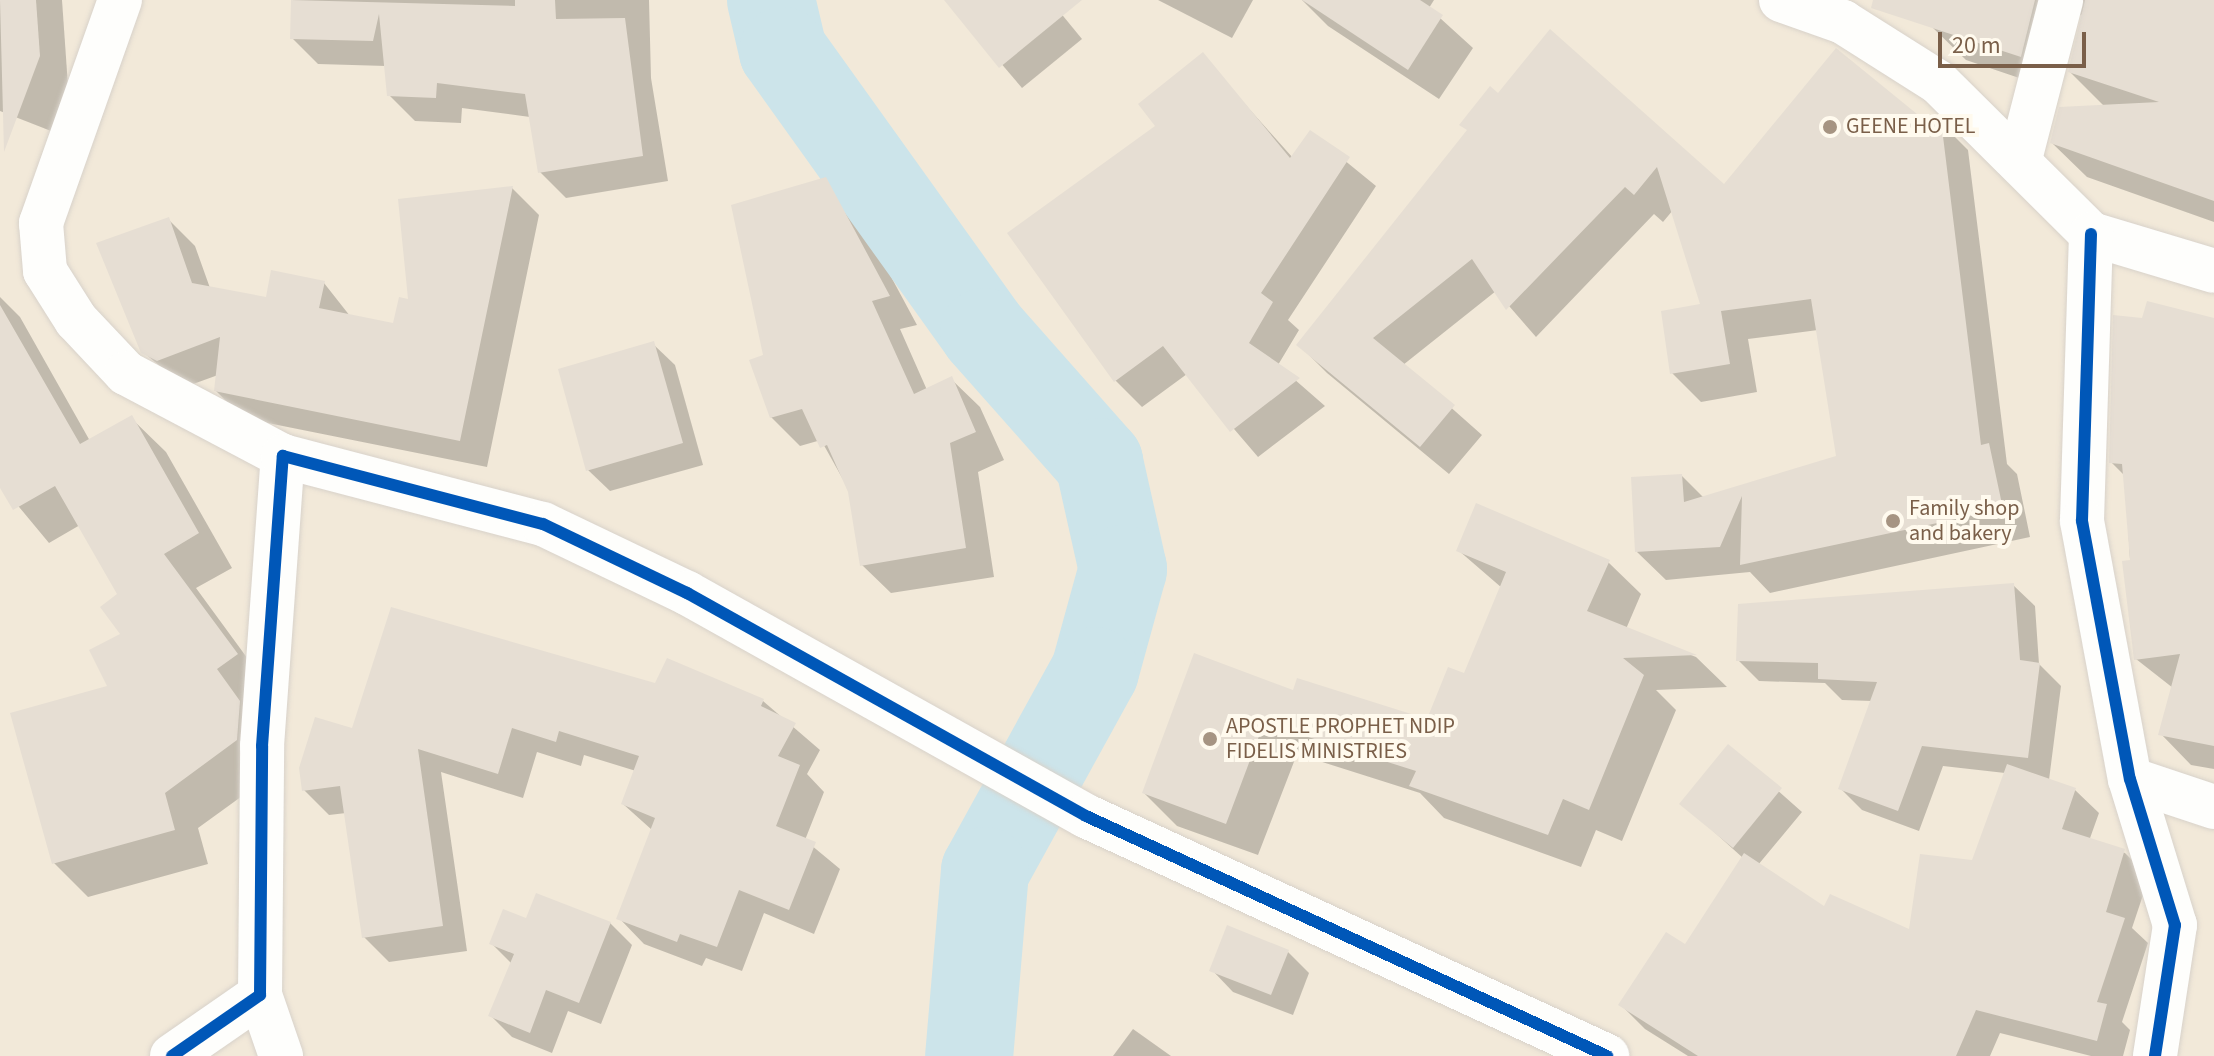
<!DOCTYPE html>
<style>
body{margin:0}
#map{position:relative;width:2214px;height:1056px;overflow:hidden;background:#f9f5ec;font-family:"Source Sans 3",sans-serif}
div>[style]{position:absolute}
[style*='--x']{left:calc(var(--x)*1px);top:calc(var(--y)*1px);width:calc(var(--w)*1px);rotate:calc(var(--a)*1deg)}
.residential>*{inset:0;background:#f2e9d9}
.shadow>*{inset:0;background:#0003}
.river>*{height:88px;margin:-44px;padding:0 44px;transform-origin:44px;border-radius:44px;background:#cce4ea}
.building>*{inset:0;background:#e6ded3}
.roads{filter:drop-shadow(0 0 2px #d8d2ca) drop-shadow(0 0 2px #d8d2ca)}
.minor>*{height:44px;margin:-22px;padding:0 22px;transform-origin:22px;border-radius:22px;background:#fefefc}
.cycleway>*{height:12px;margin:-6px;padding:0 6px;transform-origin:6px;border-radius:6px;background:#0057b8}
.dots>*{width:22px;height:22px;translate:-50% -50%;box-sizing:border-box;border:4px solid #fffaee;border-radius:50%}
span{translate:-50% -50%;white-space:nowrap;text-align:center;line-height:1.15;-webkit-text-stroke:8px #fffaee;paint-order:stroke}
.poi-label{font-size:22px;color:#7a5f49}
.left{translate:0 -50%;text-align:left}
.scale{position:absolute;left:1938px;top:32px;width:148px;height:36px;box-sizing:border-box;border:4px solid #7a5f49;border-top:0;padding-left:10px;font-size:24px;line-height:28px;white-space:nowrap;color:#7a5f49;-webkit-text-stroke:6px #fffaee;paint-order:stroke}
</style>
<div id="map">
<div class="residential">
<div style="clip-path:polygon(0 0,2214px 0,2214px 1056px,0 1056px)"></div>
</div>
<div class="shadow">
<div style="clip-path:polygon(0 0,62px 0,68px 86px,51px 131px,0 111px)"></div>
<div style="clip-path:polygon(293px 0,649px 0,651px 78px,668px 181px,566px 198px,540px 172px,530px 117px,462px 108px,461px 123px,415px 121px,389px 95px,386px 66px,318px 64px,292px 38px)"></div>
<div style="clip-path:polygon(947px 0,1050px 0,1082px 39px,1022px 88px)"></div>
<div style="clip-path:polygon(1158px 0,1253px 0,1232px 38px)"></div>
<div style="clip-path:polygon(1302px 0,1434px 0,1429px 8px,1473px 48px,1439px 99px,1328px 26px)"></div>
<div style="clip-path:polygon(1940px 0,2214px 0,2214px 222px,2087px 177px,2052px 143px,2105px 107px,2070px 72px,2086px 12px,2077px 17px,2055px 90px,1966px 60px,1931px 26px)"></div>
<div style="clip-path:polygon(1234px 92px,1293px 158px,1311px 133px,1376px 186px,1288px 320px,1299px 330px,1278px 365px,1325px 406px,1258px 457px,1187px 374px,1142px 407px,1115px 380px)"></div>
<div style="clip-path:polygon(1499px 95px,1724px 187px,1916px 116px,1940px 122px,1968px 150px,2007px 464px,2017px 474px,2030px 537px,1770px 593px,1750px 572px,1666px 580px,1637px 552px,1682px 476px,1704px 498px,1838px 457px,1818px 330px,1748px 339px,1757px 392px,1701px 402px,1672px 373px,1703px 306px,1673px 210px,1663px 222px,1654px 214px,1536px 337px,1496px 291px,1403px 365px,1482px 435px,1449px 474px,1327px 373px,1298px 344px)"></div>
<div style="clip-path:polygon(825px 180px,854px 208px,917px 325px,900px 329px,927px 390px,951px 379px,980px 407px,1004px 460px,978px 472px,994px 577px,891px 593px,862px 565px,850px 492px,821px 440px,800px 446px,771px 417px,765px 356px)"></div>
<div style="clip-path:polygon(512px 188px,539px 215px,487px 467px,243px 418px,216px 391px,218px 375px,185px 387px,143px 352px,168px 219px,195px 246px,210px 288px,268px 300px,324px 283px,350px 316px,394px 325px)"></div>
<div style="clip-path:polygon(0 297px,20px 317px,90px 441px,131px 418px,166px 452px,232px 568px,196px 588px,270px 689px,271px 775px,198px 828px,208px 864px,88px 897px,54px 863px,123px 635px,120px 595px,80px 525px,49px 543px,0 484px)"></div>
<div style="clip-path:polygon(2214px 320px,2214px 769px,2191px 765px,2161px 734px,2173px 688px,2136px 659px,2125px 476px,2111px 462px)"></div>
<div style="clip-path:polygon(653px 344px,675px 365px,703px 465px,610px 491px,588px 470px)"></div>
<div style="clip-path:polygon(1458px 550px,1608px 562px,1641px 594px,1626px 629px,1696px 657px,1727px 687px,1656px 690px,1676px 710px,1622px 841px,1596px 830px,1581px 867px,1444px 818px,1420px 793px,1297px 754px,1258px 855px,1177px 826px,1144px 793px,1294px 693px,1428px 722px,1465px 676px,1502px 588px)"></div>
<div style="clip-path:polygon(2013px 585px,2035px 606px,2039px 664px,2061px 686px,2049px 780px,2075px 790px,2099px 813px,2089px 841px,2125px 853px,2149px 877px,2132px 928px,2148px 943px,2122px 1022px,2130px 1030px,2123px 1056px,2091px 1056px,2000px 1033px,1990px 1056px,1688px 1056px,1645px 1029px,1621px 1005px,1686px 947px,1743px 858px,1682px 803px,1729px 747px,1802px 812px,1758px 865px,1825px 909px,1911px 932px,1973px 863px,2005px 773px,1943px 766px,1919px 831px,1862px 810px,1841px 789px,1872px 701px,1842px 700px,1825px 683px,1759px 681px,1738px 660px)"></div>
<div style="clip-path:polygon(656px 685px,763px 701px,820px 750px,807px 774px,824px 792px,805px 840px,840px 869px,814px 934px,764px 913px,742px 971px,706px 958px,702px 966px,644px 944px,619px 918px,652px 830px,623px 804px,636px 771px,584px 755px,581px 766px,537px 752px,523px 798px,441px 772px,467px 951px,389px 962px,364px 937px,346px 813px,329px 815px,304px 790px,353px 731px)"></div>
<div style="clip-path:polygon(527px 920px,610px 923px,632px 945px,601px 1024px,568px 1011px,552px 1053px,512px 1037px,491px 1016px,512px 964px,492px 944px)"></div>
<div style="clip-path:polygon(1288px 952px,1309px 973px,1293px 1015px,1233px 992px,1212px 970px)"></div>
<div style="clip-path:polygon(1133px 1029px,1171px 1056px,1113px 1056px)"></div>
</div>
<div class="river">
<div style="--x:771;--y:0;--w:52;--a:76.8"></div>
<div style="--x:783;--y:51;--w:345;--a:54.4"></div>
<div style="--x:984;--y:332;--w:174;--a:48.5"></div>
<div style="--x:1099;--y:462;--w:110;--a:77.4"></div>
<div style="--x:1123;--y:569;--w:106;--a:105.4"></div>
<div style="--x:1095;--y:671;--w:228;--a:118.8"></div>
<div style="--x:985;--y:871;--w:186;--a:94.9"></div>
</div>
<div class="building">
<div style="clip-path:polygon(0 0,36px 0,40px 56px,4px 152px)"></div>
<div style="clip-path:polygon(291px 0,515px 6px,515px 0,555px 0,556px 19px,625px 18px,643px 156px,538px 173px,525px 94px,437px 83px,436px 98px,387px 96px,379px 14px,373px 41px,290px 39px)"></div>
<div style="clip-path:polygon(944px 0,1082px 0,999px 68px)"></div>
<div style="clip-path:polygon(1302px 0,1420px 0,1443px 15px,1408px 70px)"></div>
<div style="clip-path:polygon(1873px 0,2035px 0,2021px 57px,1871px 8px)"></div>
<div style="clip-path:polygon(2085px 0,2214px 0,2214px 201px,2050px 143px,2059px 107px,2159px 102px,2068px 72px)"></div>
<div style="clip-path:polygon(1550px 29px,1724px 184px,1836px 48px,1917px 114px,1941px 120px,1981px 445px,1989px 443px,2003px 509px,1740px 565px,1742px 496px,1720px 547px,1635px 552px,1631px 477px,1682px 474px,1684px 502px,1836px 456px,1811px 299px,1721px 311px,1730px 364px,1670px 374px,1661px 311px,1700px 304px,1657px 167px,1634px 195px,1625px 187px,1506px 310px,1472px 259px,1373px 338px,1455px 405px,1420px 447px,1296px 345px,1467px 130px,1459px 125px,1490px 86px,1498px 93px)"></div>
<div style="clip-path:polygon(1203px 52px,1290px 158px,1310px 130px,1350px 157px,1261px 293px,1273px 302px,1249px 343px,1300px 378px,1230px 432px,1163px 346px,1114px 382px,1007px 233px,1155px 126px,1138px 104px)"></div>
<div style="clip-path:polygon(826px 177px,890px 296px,872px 301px,914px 394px,952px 376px,976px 432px,950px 443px,966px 548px,860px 566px,848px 492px,827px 445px,820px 448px,802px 409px,770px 418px,749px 360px,763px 355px,731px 205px)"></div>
<div style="clip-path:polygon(513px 186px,460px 441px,214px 391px,220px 337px,157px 361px,141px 353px,96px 243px,169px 217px,192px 283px,266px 297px,271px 270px,325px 281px,319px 308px,393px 323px,399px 297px,408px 299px,398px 199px)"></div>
<div style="clip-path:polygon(2147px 301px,2214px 318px,2214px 746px,2158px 735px,2180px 654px,2134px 660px,2122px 561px,2130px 560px,2122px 464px,2109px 463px,2113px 315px,2142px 318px)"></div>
<div style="clip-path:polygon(0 305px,80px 444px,132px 415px,199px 533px,164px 554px,238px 654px,217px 669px,240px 701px,237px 740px,165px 793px,175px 830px,52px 864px,10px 713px,107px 686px,89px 650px,120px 634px,100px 607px,117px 594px,55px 486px,13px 510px,0 488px)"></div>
<div style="clip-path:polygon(654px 341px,683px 443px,586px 471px,558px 369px)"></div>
<div style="clip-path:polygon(1476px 503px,1610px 560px,1587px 611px,1697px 655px,1623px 658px,1644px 675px,1589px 810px,1563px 799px,1548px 835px,1409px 786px,1416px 771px,1264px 723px,1226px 824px,1142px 793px,1194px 653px,1293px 690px,1297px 678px,1427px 719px,1448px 667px,1464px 673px,1506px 572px,1456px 551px)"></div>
<div style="clip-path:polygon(2014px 583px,2020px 660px,2040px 663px,2028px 758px,1922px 746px,1898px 811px,1838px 789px,1877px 682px,1818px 679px,1818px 663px,1736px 661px,1738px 604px)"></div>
<div style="clip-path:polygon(391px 607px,655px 683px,667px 658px,764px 699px,761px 706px,796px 723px,778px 756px,800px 765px,776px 826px,816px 842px,789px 910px,739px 890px,717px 947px,680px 934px,677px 942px,616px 919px,655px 818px,621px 804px,639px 756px,559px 731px,556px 742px,512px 728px,498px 774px,418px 749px,443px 926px,362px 938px,340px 786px,302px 791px,299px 768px,315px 717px,352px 728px)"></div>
<div style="clip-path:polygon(1728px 744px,1782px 788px,1733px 848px,1679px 804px)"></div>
<div style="clip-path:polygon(2007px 764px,2076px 788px,2062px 829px,2125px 849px,2106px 912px,2125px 918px,2097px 1002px,2107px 1004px,2097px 1041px,1976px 1010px,1956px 1056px,1698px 1056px,1618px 1005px,1666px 932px,1685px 944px,1744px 853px,1824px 906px,1830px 894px,1909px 929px,1920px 854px,1972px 860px)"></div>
<div style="clip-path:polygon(536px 893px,611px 922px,579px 1003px,546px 990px,530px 1033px,488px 1016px,514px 954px,489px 944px,503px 909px,526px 918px)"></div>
<div style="clip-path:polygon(1227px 925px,1289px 950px,1271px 995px,1209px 971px)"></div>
</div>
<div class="roads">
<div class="minor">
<div style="--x:120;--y:0;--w:237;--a:109.5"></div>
<div style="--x:41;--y:223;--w:48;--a:85.2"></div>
<div style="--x:45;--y:271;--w:58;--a:57.7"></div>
<div style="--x:76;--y:320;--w:73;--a:46.7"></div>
<div style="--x:126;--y:373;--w:178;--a:27.9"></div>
<div style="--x:1781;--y:0;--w:66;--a:19.5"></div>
<div style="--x:1843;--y:22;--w:112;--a:32.3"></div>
<div style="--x:1938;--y:82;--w:216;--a:44.8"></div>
<div style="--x:2091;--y:234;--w:128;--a:16.7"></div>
<div style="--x:2020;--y:159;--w:164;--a:-75.5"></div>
<div style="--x:2091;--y:234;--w:287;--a:91.8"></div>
<div style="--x:2082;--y:521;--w:262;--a:79.5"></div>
<div style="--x:2130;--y:779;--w:153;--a:72.9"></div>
<div style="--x:2175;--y:925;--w:133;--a:98.7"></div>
<div style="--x:2130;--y:779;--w:89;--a:18.4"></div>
<div style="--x:260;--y:995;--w:65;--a:71"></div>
<div style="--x:172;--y:1056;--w:107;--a:-34.7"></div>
<div style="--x:260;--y:995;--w:249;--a:-89.5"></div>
<div style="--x:262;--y:746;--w:291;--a:-85.9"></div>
<div style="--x:283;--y:456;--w:269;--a:14.7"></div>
<div style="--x:543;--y:524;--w:160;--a:25.6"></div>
<div style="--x:687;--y:593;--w:457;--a:29.2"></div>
<div style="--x:1086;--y:816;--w:574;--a:24.73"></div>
</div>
</div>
<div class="cycleway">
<div style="--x:2091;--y:234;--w:287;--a:91.8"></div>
<div style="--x:2082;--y:521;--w:262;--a:79.5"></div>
<div style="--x:2130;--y:779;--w:153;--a:72.9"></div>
<div style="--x:2175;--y:925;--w:133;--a:98.7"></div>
<div style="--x:172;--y:1056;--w:107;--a:-34.7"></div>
<div style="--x:260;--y:995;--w:249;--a:-89.5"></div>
<div style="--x:262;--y:746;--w:291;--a:-85.9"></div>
<div style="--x:283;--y:456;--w:269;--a:14.7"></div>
<div style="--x:543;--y:524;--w:160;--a:25.6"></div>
<div style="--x:687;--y:593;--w:457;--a:29.2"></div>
<div style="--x:1086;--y:816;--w:574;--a:24.73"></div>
</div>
<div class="dots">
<div style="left:1830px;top:127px;background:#a69482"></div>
<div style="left:1893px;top:521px;background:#a69482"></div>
<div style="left:1210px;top:739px;background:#a69482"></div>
</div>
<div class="poi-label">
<span class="left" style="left:1846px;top:127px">GEENE HOTEL</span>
<span class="left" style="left:1909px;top:521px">Family shop<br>and bakery</span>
<span class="left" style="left:1226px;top:739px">APOSTLE PROPHET NDIP<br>FIDELIS MINISTRIES</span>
</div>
<div class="scale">20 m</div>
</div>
